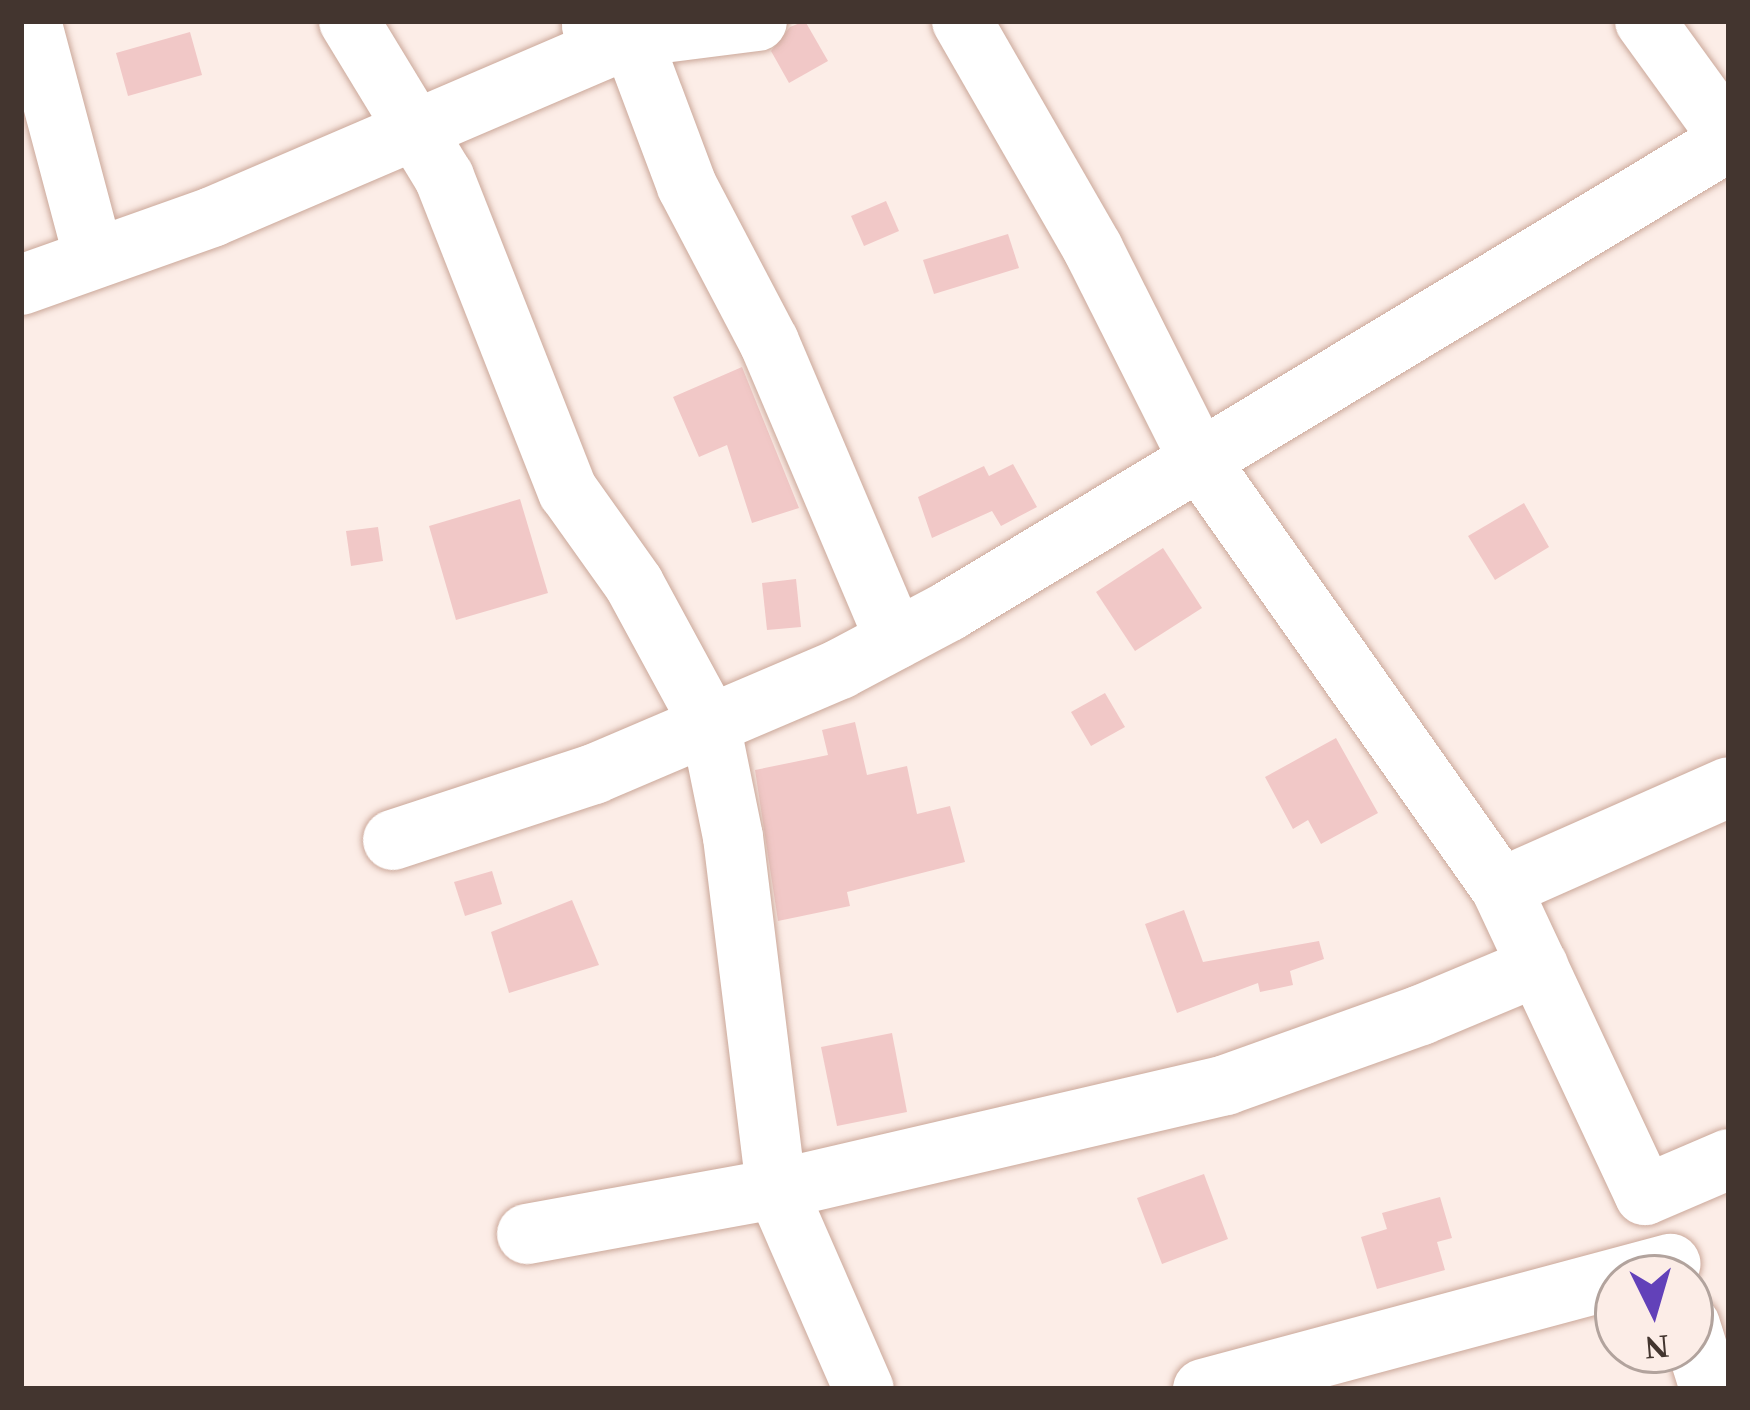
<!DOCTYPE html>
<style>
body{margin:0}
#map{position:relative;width:1750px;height:1410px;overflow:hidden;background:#fcede7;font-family:Georgia,serif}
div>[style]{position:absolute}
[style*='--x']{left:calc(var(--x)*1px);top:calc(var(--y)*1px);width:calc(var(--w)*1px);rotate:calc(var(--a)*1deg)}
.building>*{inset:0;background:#f1c8c7}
.roads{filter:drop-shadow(0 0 3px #cba89a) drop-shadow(0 0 3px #cba89a)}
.minor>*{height:60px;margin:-30px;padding:0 30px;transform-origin:30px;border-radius:30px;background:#fff}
span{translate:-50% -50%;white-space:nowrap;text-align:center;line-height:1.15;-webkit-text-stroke:10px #fcede7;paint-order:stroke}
.frame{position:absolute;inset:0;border:24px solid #43352f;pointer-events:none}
.north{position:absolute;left:1594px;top:1254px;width:120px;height:120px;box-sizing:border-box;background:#fcede7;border:3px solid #b2a39d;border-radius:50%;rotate:175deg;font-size:33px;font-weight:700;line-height:48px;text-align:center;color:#43352f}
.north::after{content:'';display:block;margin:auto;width:42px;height:54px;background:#6241b9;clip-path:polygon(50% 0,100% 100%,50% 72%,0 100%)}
</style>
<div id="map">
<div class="building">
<div style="clip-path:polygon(805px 21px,828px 61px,789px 83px,771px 51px,790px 27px)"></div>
<div style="clip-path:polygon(190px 32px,202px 75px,128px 96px,116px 53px)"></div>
<div style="clip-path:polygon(886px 201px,899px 231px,864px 246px,851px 216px)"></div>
<div style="clip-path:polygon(1008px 234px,1019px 268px,934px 294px,923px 260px)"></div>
<div style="clip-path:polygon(742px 367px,799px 508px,752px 523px,727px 445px,699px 457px,673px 397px)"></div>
<div style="clip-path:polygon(1013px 464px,1037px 507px,1001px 526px,992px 511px,932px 538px,918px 497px,984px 466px,989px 476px)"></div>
<div style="clip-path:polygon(520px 499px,548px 593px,456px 620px,429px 526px)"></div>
<div style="clip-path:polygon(1524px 503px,1549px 547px,1495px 580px,1468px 536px)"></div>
<div style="clip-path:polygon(378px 527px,383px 561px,351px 566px,346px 531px)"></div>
<div style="clip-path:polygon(1163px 548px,1202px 608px,1135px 651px,1096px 592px)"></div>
<div style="clip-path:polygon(796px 579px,801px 627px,767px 630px,762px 583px)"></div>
<div style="clip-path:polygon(1105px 693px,1125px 727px,1091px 746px,1071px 712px)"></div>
<div style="clip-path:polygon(855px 722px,867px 775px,907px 766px,917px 814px,950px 806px,965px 862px,847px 892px,850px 906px,778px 921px,755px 770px,828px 755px,822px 730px)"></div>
<div style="clip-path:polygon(1336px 738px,1378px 813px,1321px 844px,1308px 820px,1293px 829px,1265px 777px)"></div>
<div style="clip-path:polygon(492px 871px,502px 904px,465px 916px,454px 882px)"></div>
<div style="clip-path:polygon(572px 900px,599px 965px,509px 993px,491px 932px)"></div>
<div style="clip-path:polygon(1184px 910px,1203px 962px,1319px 941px,1324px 959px,1290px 971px,1293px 985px,1260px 992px,1258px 983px,1177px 1013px,1145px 924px)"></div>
<div style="clip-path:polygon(892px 1033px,907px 1112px,837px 1126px,821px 1047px)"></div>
<div style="clip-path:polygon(1204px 1174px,1228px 1239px,1162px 1264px,1137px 1198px)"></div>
<div style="clip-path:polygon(1440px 1197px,1452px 1238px,1437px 1242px,1445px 1270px,1377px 1289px,1361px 1237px,1387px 1229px,1382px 1213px)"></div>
</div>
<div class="roads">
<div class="minor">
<div style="--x:31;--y:21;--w:245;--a:75.1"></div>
<div style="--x:349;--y:21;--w:183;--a:58.7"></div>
<div style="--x:444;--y:177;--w:338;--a:68.5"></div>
<div style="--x:568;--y:491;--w:114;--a:54.6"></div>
<div style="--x:634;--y:584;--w:159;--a:61.5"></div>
<div style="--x:710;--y:724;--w:115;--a:78.5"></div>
<div style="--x:733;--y:837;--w:354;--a:83"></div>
<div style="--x:776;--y:1188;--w:219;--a:66.4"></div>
<div style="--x:962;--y:21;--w:263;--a:60.1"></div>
<div style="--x:1093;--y:249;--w:236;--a:63.3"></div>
<div style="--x:1199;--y:460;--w:524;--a:54.79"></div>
<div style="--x:1501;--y:888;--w:339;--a:64.9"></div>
<div style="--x:1645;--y:1195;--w:91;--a:-23.2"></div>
<div style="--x:1645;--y:21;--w:143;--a:54.1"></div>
<div style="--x:592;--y:26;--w:41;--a:15.8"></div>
<div style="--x:631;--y:37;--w:127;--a:-7.2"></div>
<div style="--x:21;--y:285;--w:203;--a:-19.6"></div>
<div style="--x:212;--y:217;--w:456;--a:-23.2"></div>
<div style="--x:631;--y:37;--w:159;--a:69.4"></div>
<div style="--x:687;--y:186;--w:176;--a:62.3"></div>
<div style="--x:769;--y:342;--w:323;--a:67"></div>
<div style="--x:393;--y:840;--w:212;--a:-18.2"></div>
<div style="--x:594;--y:774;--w:267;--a:-23.1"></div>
<div style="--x:840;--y:669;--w:123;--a:-28"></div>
<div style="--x:949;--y:611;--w:911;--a:-31.07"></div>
<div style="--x:1501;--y:888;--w:249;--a:-23.9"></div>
<div style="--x:527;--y:1234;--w:279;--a:-10.3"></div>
<div style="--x:801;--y:1184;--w:436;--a:-13.1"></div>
<div style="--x:1226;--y:1085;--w:207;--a:-19.7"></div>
<div style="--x:1421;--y:1015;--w:127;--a:-22.7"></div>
<div style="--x:1690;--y:1325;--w:67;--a:72.6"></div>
<div style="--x:1203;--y:1389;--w:484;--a:-15"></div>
</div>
</div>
<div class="frame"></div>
<div class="north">N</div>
</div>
